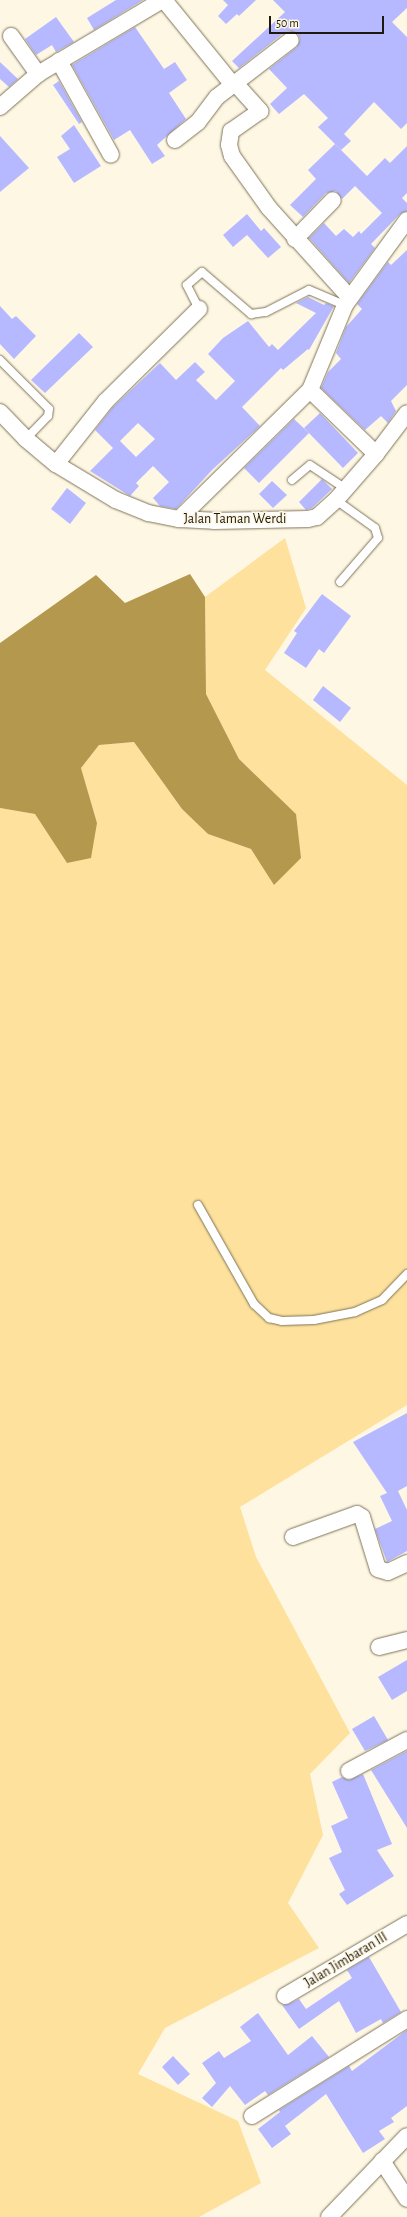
<!DOCTYPE html>
<style>
body{margin:0}
#map{position:relative;width:407px;height:2217px;overflow:hidden;background:#fef7e4;font-family:"Alegreya Sans",sans-serif}
div>[style]{position:absolute}
[style*='--x']{left:calc(var(--x)*1px);top:calc(var(--y)*1px);width:calc(var(--w)*1px);rotate:calc(var(--a)*1deg)}
.green>*{inset:0;background:#fde19c}
.water>*{inset:0;background:#b4984e}
.building>*{inset:0;background:#b6b9ff}
.roads{filter:drop-shadow(0 0 1px #7f7357) drop-shadow(0 0 1px #7f7357)}
.service>*{height:8px;margin:-4px;padding:0 4px;transform-origin:4px;border-radius:4px;background:#fff}
.minor>*{height:16px;margin:-8px;padding:0 8px;transform-origin:8px;border-radius:8px;background:#fff}
span{translate:-50% -50%;white-space:nowrap;text-align:center;line-height:1.15;-webkit-text-stroke:3px #fef7e4;paint-order:stroke}
.street-label{font-size:14px;color:#1e190e}
.scale{position:absolute;left:269px;top:16px;width:115px;height:18px;box-sizing:border-box;border:2px solid #1e190e;border-top:0;padding-left:5px;font-size:12px;line-height:14px;white-space:nowrap;color:#1e190e;-webkit-text-stroke:3px #fef7e4;paint-order:stroke}
</style>
<div id="map">
<div class="green">
<div style="clip-path:polygon(285px 538px,306px 608px,265px 670px,407px 785px,407px 1405px,240px 1507px,256px 1557px,350px 1733px,310px 1774px,323px 1835px,288px 1903px,319px 1948px,165px 2028px,138px 2074px,238px 2121px,261px 2183px,199px 2217px,0 2217px,0 808px,35px 814px,67px 863px,97px 823px,81px 768px,99px 745px,134px 742px,182px 809px,208px 834px,251px 849px,275px 884px,296px 814px,239px 759px,206px 694px,205px 597px)"></div>
</div>
<div class="water">
<div style="clip-path:polygon(190px 574px,205px 597px,206px 694px,239px 759px,296px 814px,301px 858px,274px 885px,251px 849px,208px 834px,182px 809px,134px 742px,99px 745px,81px 768px,97px 823px,91px 858px,67px 863px,35px 814px,0 808px,0 643px,96px 575px,125px 603px)"></div>
</div>
<div class="building">
<div style="clip-path:polygon(116px 0,143px 0,94px 30px,87px 18px)"></div>
<div style="clip-path:polygon(223px 0,256px 0,239px 16px,237px 14px,226px 24px,218px 16px,228px 5px)"></div>
<div style="clip-path:polygon(273px 0,407px 0,407px 8px,392px 22px,407px 37px,407px 123px,401px 129px,374px 102px,344px 134px,351px 141px,341px 150px,318px 127px,328px 118px,304px 94px,279px 114px,270px 104px,287px 88px,269px 69px,297px 47px,300px 39px,298px 34px,290px 31px,285px 32px,239px 68px,232px 61px,285px 12px)"></div>
<div style="clip-path:polygon(56px 17px,74px 42px,56px 52px,52px 45px,36px 55px,25px 39px)"></div>
<div style="clip-path:polygon(135px 27px,164px 69px,175px 62px,187px 80px,169px 93px,186px 119px,157px 145px,165px 156px,152px 164px,130px 130px,114px 140px,72px 65px)"></div>
<div style="clip-path:polygon(0 62px,18px 79px,9px 87px,0 79px)"></div>
<div style="clip-path:polygon(59px 81px,82px 122px,79px 124px,53px 85px)"></div>
<div style="clip-path:polygon(74px 125px,101px 166px,74px 183px,57px 157px,70px 149px,61px 136px)"></div>
<div style="clip-path:polygon(0 136px,29px 168px,0 192px)"></div>
<div style="clip-path:polygon(335px 144px,367px 176px,385px 158px,390px 163px,407px 146px,407px 193px,402px 198px,407px 203px,407px 211px,400px 214px,371px 244px,375px 248px,349px 283px,309px 238px,324px 223px,336px 236px,344px 229px,353px 237px,359px 231px,361px 234px,382px 213px,355px 186px,342px 199px,336px 191px,326px 193px,303px 217px,290px 205px,316px 179px,308px 170px)"></div>
<div style="clip-path:polygon(247px 214px,261px 231px,264px 228px,281px 247px,268px 258px,247px 235px,233px 247px,223px 235px)"></div>
<div style="clip-path:polygon(407px 250px,407px 385px,391px 401px,396px 411px,388px 423px,381px 416px,365px 430px,321px 388px,328px 372px,341px 359px,336px 353px,346px 327px,362px 309px,357px 304px,388px 262px,391px 265px)"></div>
<div style="clip-path:polygon(308px 297px,324px 305px,326px 303px,334px 306px,309px 350px,308px 349px,283px 370px,281px 368px,242px 407px,260px 426px,212px 470px,176px 509px,160px 506px,153px 498px,169px 482px,153px 466px,136px 483px,139px 486px,130px 496px,90px 471px,120px 441px,136px 457px,155px 439px,138px 423px,113px 448px,95px 430px,113px 407px,160px 363px,176px 380px,195px 362px,205px 372px,196px 380px,216px 400px,235px 381px,208px 354px,223px 338px,248px 321px,269px 347px,272px 344px,278px 350px,316px 313px,296px 303px)"></div>
<div style="clip-path:polygon(0 306px,12px 319px,16px 316px,36px 336px,14px 359px,0 344px)"></div>
<div style="clip-path:polygon(79px 333px,93px 347px,45px 393px,31px 380px)"></div>
<div style="clip-path:polygon(320px 413px,358px 453px,343px 468px,304px 428px)"></div>
<div style="clip-path:polygon(294px 419px,309px 433px,259px 483px,244px 468px)"></div>
<div style="clip-path:polygon(322px 479px,332px 489px,312px 508px,306px 510px,299px 502px)"></div>
<div style="clip-path:polygon(272px 481px,287px 495px,273px 508px,259px 494px)"></div>
<div style="clip-path:polygon(67px 488px,86px 503px,70px 524px,51px 509px)"></div>
<div style="clip-path:polygon(322px 594px,351px 616px,324px 653px,319px 649px,306px 668px,284px 653px,297px 633px,294px 631px)"></div>
<div style="clip-path:polygon(323px 686px,351px 708px,340px 722px,313px 700px)"></div>
<div style="clip-path:polygon(407px 1413px,407px 1486px,398px 1491px,407px 1510px,407px 1551px,387px 1562px,375px 1529px,392px 1521px,380px 1496px,387px 1493px,353px 1442px)"></div>
<div style="clip-path:polygon(407px 1660px,407px 1691px,392px 1700px,378px 1677px)"></div>
<div style="clip-path:polygon(374px 1716px,388px 1740px,365px 1751px,352px 1729px)"></div>
<div style="clip-path:polygon(407px 1751px,407px 1828px,371px 1770px)"></div>
<div style="clip-path:polygon(363px 1774px,392px 1844px,377px 1850px,394px 1876px,347px 1905px,339px 1894px,345px 1890px,329px 1858px,342px 1852px,331px 1826px,348px 1818px,332px 1782px,342px 1777px,349px 1780px)"></div>
<div style="clip-path:polygon(369px 1957px,401px 2012px,383px 2023px,381px 2019px,356px 2033px,339px 2001px,299px 2029px,282px 2005px,289px 2004px,299px 1999px,306px 2009px,352px 1978px,347px 1970px)"></div>
<div style="clip-path:polygon(258px 2013px,288px 2055px,312px 2036px,329px 2057px,268px 2095px,265px 2091px,245px 2105px,230px 2086px,212px 2107px,202px 2098px,216px 2083px,202px 2063px,219px 2051px,224px 2058px,251px 2041px,240px 2027px)"></div>
<div style="clip-path:polygon(407px 2030px,407px 2106px,391px 2118px,394px 2122px,379px 2131px,385px 2139px,363px 2153px,326px 2094px,285px 2126px,291px 2134px,272px 2148px,258px 2129px,280px 2112px,279px 2110px,349px 2066px,352px 2071px)"></div>
<div style="clip-path:polygon(173px 2056px,190px 2074px,178px 2085px,162px 2067px)"></div>
</div>
<div class="roads">
<div class="service">
<div style="--x:199;--y:309;--w:27;--a:-117"></div>
<div style="--x:187;--y:285;--w:20;--a:-41"></div>
<div style="--x:202;--y:272;--w:65;--a:40.6"></div>
<div style="--x:251;--y:314;--w:15;--a:-8"></div>
<div style="--x:266;--y:312;--w:48;--a:-27.1"></div>
<div style="--x:309;--y:290;--w:39;--a:23"></div>
<div style="--x:0;--y:360;--w:69;--a:45"></div>
<div style="--x:49;--y:409;--w:7;--a:98"></div>
<div style="--x:48;--y:416;--w:32;--a:134"></div>
<div style="--x:292;--y:480;--w:23;--a:-40"></div>
<div style="--x:310;--y:465;--w:43;--a:33.7"></div>
<div style="--x:336;--y:500;--w:48;--a:35.7"></div>
<div style="--x:375;--y:528;--w:10;--a:73"></div>
<div style="--x:378;--y:538;--w:58;--a:130.8"></div>
<div style="--x:198;--y:1205;--w:114;--a:60.5"></div>
<div style="--x:254;--y:1304;--w:21;--a:43"></div>
<div style="--x:269;--y:1318;--w:13;--a:13"></div>
<div style="--x:282;--y:1321;--w:32;--a:-2"></div>
<div style="--x:314;--y:1320;--w:42;--a:-11"></div>
<div style="--x:355;--y:1312;--w:30;--a:-24"></div>
<div style="--x:382;--y:1300;--w:36;--a:-46"></div>
</div>
<div class="minor">
<div style="--x:164;--y:0;--w:109;--a:50.9"></div>
<div style="--x:11;--y:36;--w:47;--a:54.6"></div>
<div style="--x:59;--y:61;--w:107;--a:61"></div>
<div style="--x:235;--y:83;--w:38;--a:48"></div>
<div style="--x:260;--y:111;--w:35;--a:145"></div>
<div style="--x:231;--y:131;--w:14;--a:98"></div>
<div style="--x:229;--y:145;--w:11;--a:75"></div>
<div style="--x:232;--y:156;--w:64;--a:54.6"></div>
<div style="--x:269;--y:208;--w:121;--a:48"></div>
<div style="--x:0;--y:107;--w:50;--a:-41"></div>
<div style="--x:38;--y:74;--w:144;--a:-30.8"></div>
<div style="--x:175;--y:140;--w:29;--a:-38"></div>
<div style="--x:198;--y:122;--w:31;--a:-53"></div>
<div style="--x:217;--y:97;--w:93;--a:-37.6"></div>
<div style="--x:295;--y:239;--w:54;--a:-45.7"></div>
<div style="--x:310;--y:390;--w:92;--a:44.1"></div>
<div style="--x:0;--y:412;--w:37;--a:46"></div>
<div style="--x:26;--y:439;--w:39;--a:40"></div>
<div style="--x:56;--y:464;--w:70;--a:31"></div>
<div style="--x:116;--y:500;--w:35;--a:22"></div>
<div style="--x:148;--y:513;--w:32;--a:11"></div>
<div style="--x:179;--y:519;--w:35;--a:3"></div>
<div style="--x:214;--y:521;--w:94;--a:-1.2"></div>
<div style="--x:308;--y:519;--w:9;--a:-13"></div>
<div style="--x:317;--y:517;--w:25;--a:-42"></div>
<div style="--x:336;--y:500;--w:61;--a:-49"></div>
<div style="--x:376;--y:454;--w:51;--a:-52.9"></div>
<div style="--x:56;--y:464;--w:80;--a:-51.6"></div>
<div style="--x:106;--y:401;--w:131;--a:-44.7"></div>
<div style="--x:179;--y:519;--w:184;--a:-44.6"></div>
<div style="--x:310;--y:390;--w:92;--a:-67.6"></div>
<div style="--x:345;--y:305;--w:105;--a:-53.9"></div>
<div style="--x:293;--y:1537;--w:68;--a:-19.8"></div>
<div style="--x:357;--y:1514;--w:6;--a:31"></div>
<div style="--x:362;--y:1517;--w:54;--a:72.9"></div>
<div style="--x:378;--y:1569;--w:10;--a:17"></div>
<div style="--x:388;--y:1572;--w:21;--a:-25"></div>
<div style="--x:379;--y:1647;--w:29;--a:-14"></div>
<div style="--x:349;--y:1771;--w:66;--a:-28.1"></div>
<div style="--x:285;--y:1996;--w:142;--a:-30.5"></div>
<div style="--x:252;--y:2116;--w:183;--a:-32"></div>
<div style="--x:382;--y:2161;--w:45;--a:56.7"></div>
<div style="--x:329;--y:2217;--w:112;--a:-46.1"></div>
</div>
</div>
<div class="street-label">
<span style="left:235px;top:519px">Jalan Taman Werdi</span>
<span style="left:346px;top:1960px;rotate:-31deg">Jalan Jimbaran III</span>
</div>
<div class="scale">50 m</div>
</div>
